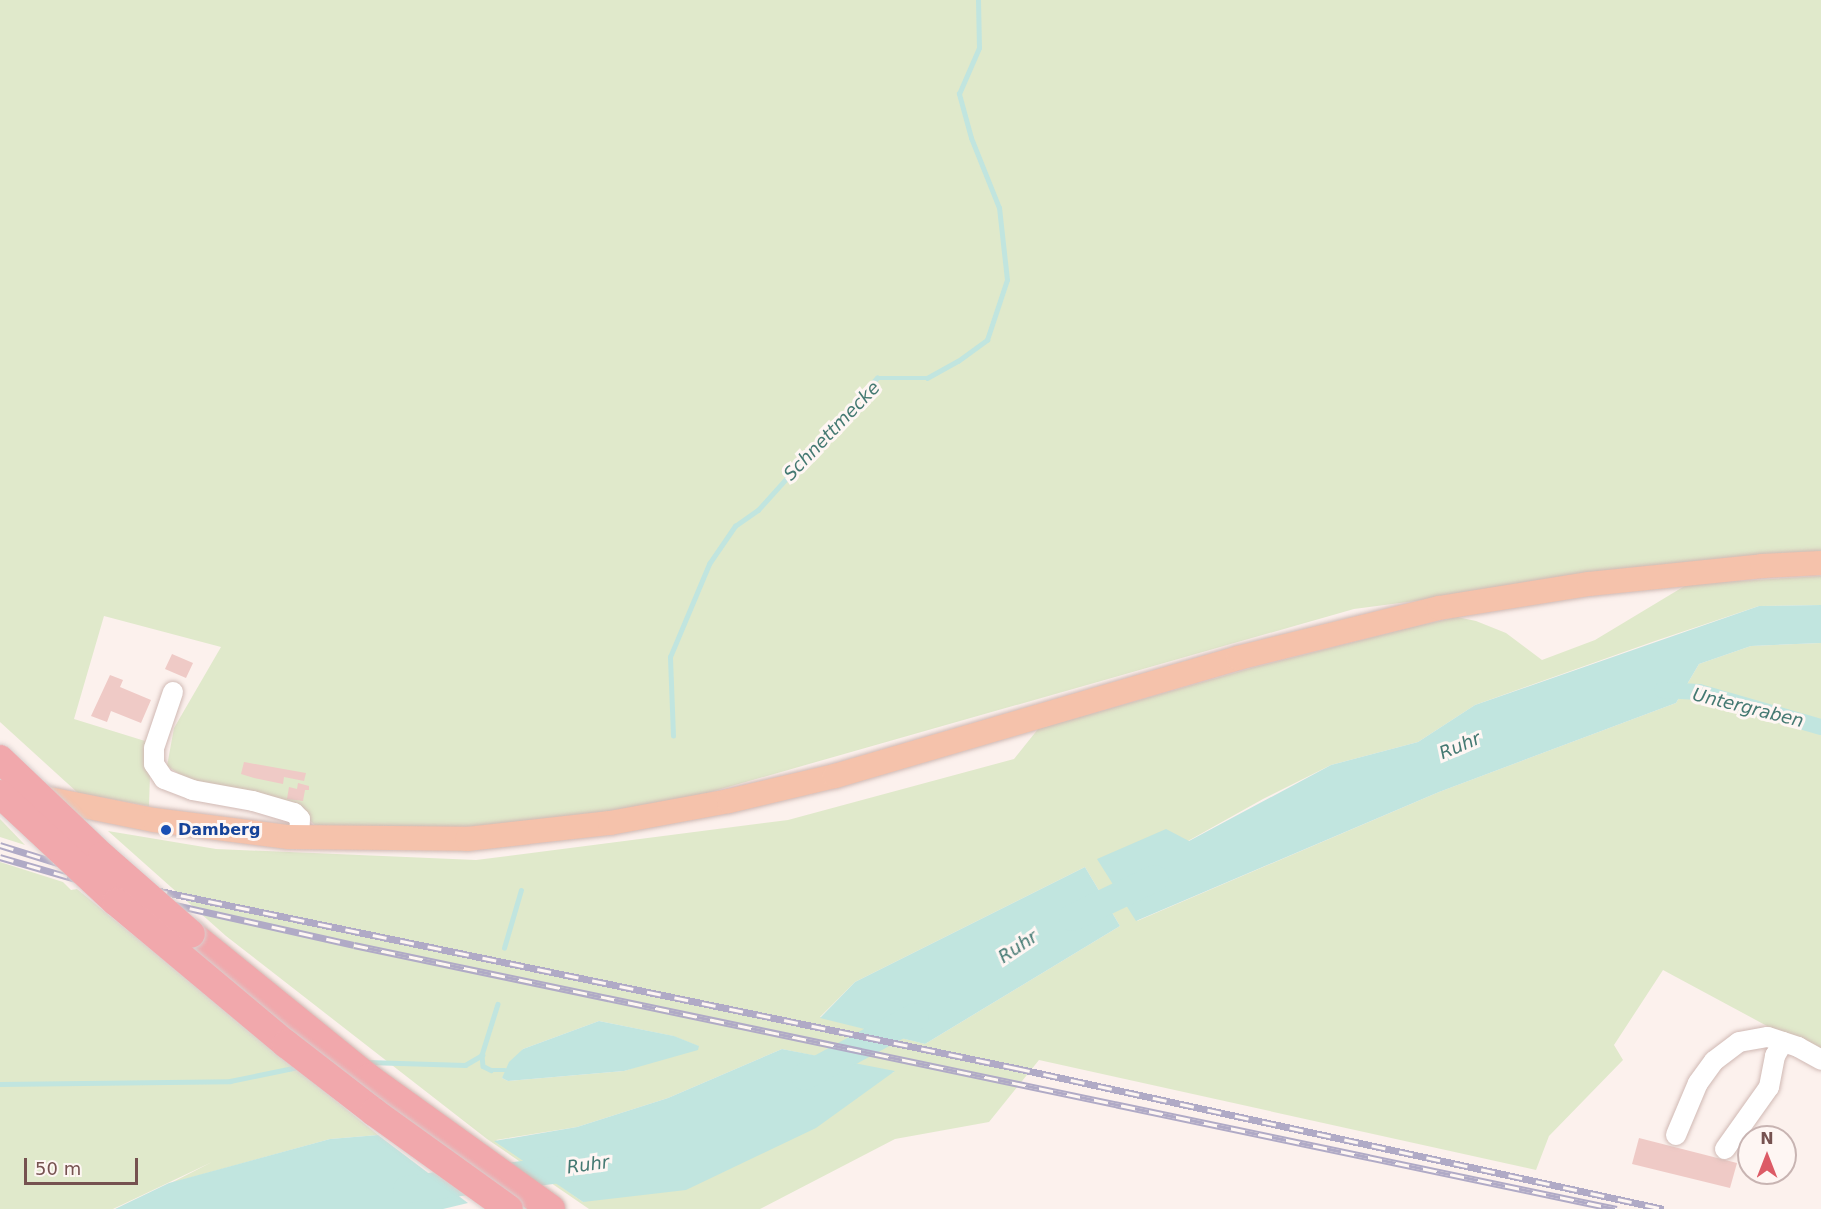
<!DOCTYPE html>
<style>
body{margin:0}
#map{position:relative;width:1821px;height:1209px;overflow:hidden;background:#fcf1ed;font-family:"DejaVu Sans",sans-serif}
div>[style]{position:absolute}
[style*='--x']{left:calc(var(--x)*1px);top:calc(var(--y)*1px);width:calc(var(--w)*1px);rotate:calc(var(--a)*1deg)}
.green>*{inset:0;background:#e0e9cb}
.water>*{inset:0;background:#c1e5df}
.stream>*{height:4.5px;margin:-2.25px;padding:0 2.25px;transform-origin:2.25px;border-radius:2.25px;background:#c1e5df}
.canal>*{height:16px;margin:-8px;padding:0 8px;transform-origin:8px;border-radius:8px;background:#c1e5df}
.river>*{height:27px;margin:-13.5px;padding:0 13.5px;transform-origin:13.5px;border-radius:13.5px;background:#c1e5df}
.building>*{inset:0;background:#efcac6}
.roads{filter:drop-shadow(0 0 2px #d0b9b4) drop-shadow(0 0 2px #d0b9b4)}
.minor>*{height:20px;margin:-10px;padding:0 10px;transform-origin:10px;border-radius:10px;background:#fff}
.major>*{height:24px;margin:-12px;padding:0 12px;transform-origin:12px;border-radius:12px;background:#f5c2ab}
.highway>*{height:28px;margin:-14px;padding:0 14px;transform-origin:14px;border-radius:14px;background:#f1a8ac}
.rail>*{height:7px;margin-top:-3.5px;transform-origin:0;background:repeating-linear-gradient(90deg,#fef6f3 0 14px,#b0aac6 0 28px);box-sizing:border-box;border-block:2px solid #b0aac6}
.bridges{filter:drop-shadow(0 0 2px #d9cfce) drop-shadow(0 0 2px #d9cfce)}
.highway-bridge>*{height:28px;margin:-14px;padding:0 14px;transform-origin:14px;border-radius:14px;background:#f1a8ac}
.dots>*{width:16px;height:16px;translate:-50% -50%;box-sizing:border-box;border:3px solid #fef6f3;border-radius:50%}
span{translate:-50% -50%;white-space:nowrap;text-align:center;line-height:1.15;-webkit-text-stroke:6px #fef6f3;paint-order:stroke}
.transit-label{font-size:16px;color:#164399;font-weight:700}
.left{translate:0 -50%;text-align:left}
.water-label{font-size:18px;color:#447972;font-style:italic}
.north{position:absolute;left:1737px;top:1125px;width:60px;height:60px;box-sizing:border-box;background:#fef6f3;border:2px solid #c8b4b2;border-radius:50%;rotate:0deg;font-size:16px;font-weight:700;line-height:24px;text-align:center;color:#765250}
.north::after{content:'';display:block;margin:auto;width:21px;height:27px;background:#dc5b66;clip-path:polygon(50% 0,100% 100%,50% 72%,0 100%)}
.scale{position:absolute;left:24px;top:1158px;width:114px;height:27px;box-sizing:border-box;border:3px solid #765250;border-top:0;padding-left:8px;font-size:18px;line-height:21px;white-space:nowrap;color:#765250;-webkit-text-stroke:4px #fef6f3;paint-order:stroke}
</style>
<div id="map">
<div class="green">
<div style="clip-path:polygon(0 0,1821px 0,1821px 556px,1782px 553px,1354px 609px,686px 799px,481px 833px,315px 825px,298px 810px,194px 784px,167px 766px,174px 728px,221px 647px,104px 616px,74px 719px,145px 741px,150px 775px,149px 806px,78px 793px,0 722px)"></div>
<div style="clip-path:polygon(evenodd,1821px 576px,1821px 605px,1759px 606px,1655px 641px,1475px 705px,1418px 742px,1331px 765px,1263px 799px,1188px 841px,1137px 921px,1439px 792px,1676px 703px,1699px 664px,1751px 646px,1821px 643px,1821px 1055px,1663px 970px,1614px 1045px,1623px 1060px,1549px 1136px,1536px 1170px,1039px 1060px,989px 1122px,895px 1139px,760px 1209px,589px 1209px,487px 1139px,226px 936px,108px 831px,216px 849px,476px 860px,788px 820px,1014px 759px,1038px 729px,1255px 667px,1417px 626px,1457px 617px,1476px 621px,1506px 633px,1542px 660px,1595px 640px,1688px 584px,1821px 576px,1085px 867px,1120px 926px,925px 1044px,820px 1017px,855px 982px,1085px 867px,1821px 576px,599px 1021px,673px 1036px,698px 1046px,624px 1071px,508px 1081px,502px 1078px,523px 1049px,599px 1021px,1821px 576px,782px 1049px,894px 1072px,583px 1202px,496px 1140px,577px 1127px,668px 1098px,782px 1049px)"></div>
<div style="clip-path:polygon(0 819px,25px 845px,0 837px)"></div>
<div style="clip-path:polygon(0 862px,63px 882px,71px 890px,77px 889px,378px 1135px,330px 1139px,171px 1183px,212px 1162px,113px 1209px,0 1209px)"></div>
</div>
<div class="water">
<div style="clip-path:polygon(1821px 605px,1821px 643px,1751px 646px,1699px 664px,1676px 703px,1439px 792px,1136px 921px,1097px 859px,1166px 829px,1189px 841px,1331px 765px,1418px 742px,1475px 705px,1759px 606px)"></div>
<div style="clip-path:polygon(1085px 867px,1120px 926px,925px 1044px,820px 1018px,855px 982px)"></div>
<div style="clip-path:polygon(599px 1021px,674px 1036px,699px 1046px,698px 1050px,624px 1071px,508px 1081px,502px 1078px,509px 1062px,523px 1049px)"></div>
<div style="clip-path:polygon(782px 1049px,895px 1071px,816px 1128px,686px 1190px,583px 1202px,494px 1141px,577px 1127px,668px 1098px)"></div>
<div style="clip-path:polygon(378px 1135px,468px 1203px,443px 1209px,115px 1209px,169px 1183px,330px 1139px)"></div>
</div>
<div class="stream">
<div style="--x:673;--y:736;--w:79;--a:-92.2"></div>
<div style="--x:670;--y:657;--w:101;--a:-67.2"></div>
<div style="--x:709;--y:564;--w:46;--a:-55.6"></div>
<div style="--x:735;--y:526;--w:28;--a:-35"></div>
<div style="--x:758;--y:510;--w:178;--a:-48"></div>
<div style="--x:877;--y:378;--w:50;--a:0"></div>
<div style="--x:927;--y:378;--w:35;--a:-29"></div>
<div style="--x:958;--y:361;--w:36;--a:-36"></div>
<div style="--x:987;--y:340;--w:63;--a:-71.6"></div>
<div style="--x:1007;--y:280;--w:72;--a:-96.3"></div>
<div style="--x:999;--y:208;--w:75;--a:-111.8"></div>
<div style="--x:971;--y:138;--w:46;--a:-105.3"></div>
<div style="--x:959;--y:94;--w:50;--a:-66.5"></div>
<div style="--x:979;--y:48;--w:48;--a:-91.2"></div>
<div style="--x:504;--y:948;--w:60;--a:-73.7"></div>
<div style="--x:498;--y:1004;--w:53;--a:107.4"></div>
<div style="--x:482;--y:1055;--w:11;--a:85"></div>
<div style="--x:483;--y:1066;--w:9;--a:27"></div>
<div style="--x:491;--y:1070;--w:14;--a:0"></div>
<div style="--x:367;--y:1062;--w:98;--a:1.8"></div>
<div style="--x:465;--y:1065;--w:20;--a:-30"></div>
<div style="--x:0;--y:1084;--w:230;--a:-0.7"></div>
<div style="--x:230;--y:1081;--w:69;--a:-11.6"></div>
</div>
<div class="canal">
<div style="--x:1662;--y:690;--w:37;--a:3"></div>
<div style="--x:1699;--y:692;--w:127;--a:16"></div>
</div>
<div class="river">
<div style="--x:1072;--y:917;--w:91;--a:-25.4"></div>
<div style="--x:804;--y:1076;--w:126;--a:-28.4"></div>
<div style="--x:406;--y:1189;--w:171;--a:-7.4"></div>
</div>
<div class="building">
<div style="clip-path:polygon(172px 654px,193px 663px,186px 678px,165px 669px)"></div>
<div style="clip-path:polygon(110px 675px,123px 680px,120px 687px,151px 700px,141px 723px,111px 711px,107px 722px,91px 716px)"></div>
<div style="clip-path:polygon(244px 762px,306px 773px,304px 781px,284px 777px,283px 784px,254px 778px,241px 774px)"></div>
<div style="clip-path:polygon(298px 783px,309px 786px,309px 790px,305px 790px,303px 801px,287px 799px,289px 787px,297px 789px)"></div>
<div style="clip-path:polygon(1639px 1138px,1737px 1163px,1730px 1188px,1632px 1164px)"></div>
</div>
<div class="roads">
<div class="minor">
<div style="--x:173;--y:692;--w:59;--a:108.7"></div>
<div style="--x:154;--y:748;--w:16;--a:90"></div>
<div style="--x:154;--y:764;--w:18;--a:56"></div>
<div style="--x:164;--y:779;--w:30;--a:21"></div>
<div style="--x:192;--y:790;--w:62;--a:10.2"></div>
<div style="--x:253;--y:801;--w:43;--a:16.3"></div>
<div style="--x:294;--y:813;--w:8;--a:45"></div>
<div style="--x:300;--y:819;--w:18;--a:93"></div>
<div style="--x:1676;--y:1135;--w:56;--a:-67.1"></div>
<div style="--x:1698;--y:1083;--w:27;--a:-54"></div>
<div style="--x:1714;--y:1061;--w:31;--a:-37"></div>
<div style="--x:1739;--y:1042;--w:29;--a:-10"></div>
<div style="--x:1768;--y:1037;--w:32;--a:18"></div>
<div style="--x:1798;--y:1047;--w:26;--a:29"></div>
<div style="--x:1725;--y:1149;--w:76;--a:-54.6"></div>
<div style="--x:1769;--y:1087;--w:32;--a:-79"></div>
<div style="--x:1775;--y:1056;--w:16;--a:-60"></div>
</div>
<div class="major">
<div style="--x:34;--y:796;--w:122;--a:11.3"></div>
<div style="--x:154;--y:820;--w:136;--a:7.2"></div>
<div style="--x:289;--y:837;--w:178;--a:0.6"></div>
<div style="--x:467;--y:839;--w:144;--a:-6.4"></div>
<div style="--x:610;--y:823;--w:121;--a:-10.5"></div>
<div style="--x:729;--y:801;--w:109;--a:-13.3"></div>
<div style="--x:835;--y:776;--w:420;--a:-16.3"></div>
<div style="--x:1238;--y:658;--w:207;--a:-14"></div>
<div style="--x:1439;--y:608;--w:152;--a:-9.1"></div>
<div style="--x:1589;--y:584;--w:174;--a:-5.9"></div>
<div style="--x:1762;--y:566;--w:59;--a:-2.9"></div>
</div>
<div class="highway">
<div style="--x:191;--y:934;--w:229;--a:39"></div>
<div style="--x:369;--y:1078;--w:224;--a:35.7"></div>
</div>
</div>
<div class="rail">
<div style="--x:0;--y:845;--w:132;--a:17.2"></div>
<div style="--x:126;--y:884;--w:909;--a:11.68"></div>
<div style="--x:1016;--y:1068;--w:663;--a:12.28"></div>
<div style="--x:0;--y:857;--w:141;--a:16.1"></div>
<div style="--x:135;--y:896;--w:224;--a:12.6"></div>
<div style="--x:354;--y:945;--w:1290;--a:11.81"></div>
</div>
<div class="bridges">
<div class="highway-bridge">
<div style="--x:0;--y:759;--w:141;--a:43.6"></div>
<div style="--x:102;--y:856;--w:118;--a:41.2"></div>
<div style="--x:0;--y:794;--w:158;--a:43"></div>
<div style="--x:116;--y:902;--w:222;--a:39.9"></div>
<div style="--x:286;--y:1044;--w:111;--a:37.7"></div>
<div style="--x:374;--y:1112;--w:166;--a:35.7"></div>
</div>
</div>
<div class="dots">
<div style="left:166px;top:830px;background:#1a4fb4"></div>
</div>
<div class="transit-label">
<span class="left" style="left:178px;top:830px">Damberg</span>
</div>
<div class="water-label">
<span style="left:832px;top:431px;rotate:-46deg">Schnettmecke</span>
<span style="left:1748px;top:708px;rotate:14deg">Untergraben</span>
<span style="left:1460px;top:746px;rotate:-23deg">Ruhr</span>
<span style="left:1018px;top:947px;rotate:-34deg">Ruhr</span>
<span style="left:588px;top:1165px;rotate:-8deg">Ruhr</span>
</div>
<div class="north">N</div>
<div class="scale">50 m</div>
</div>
